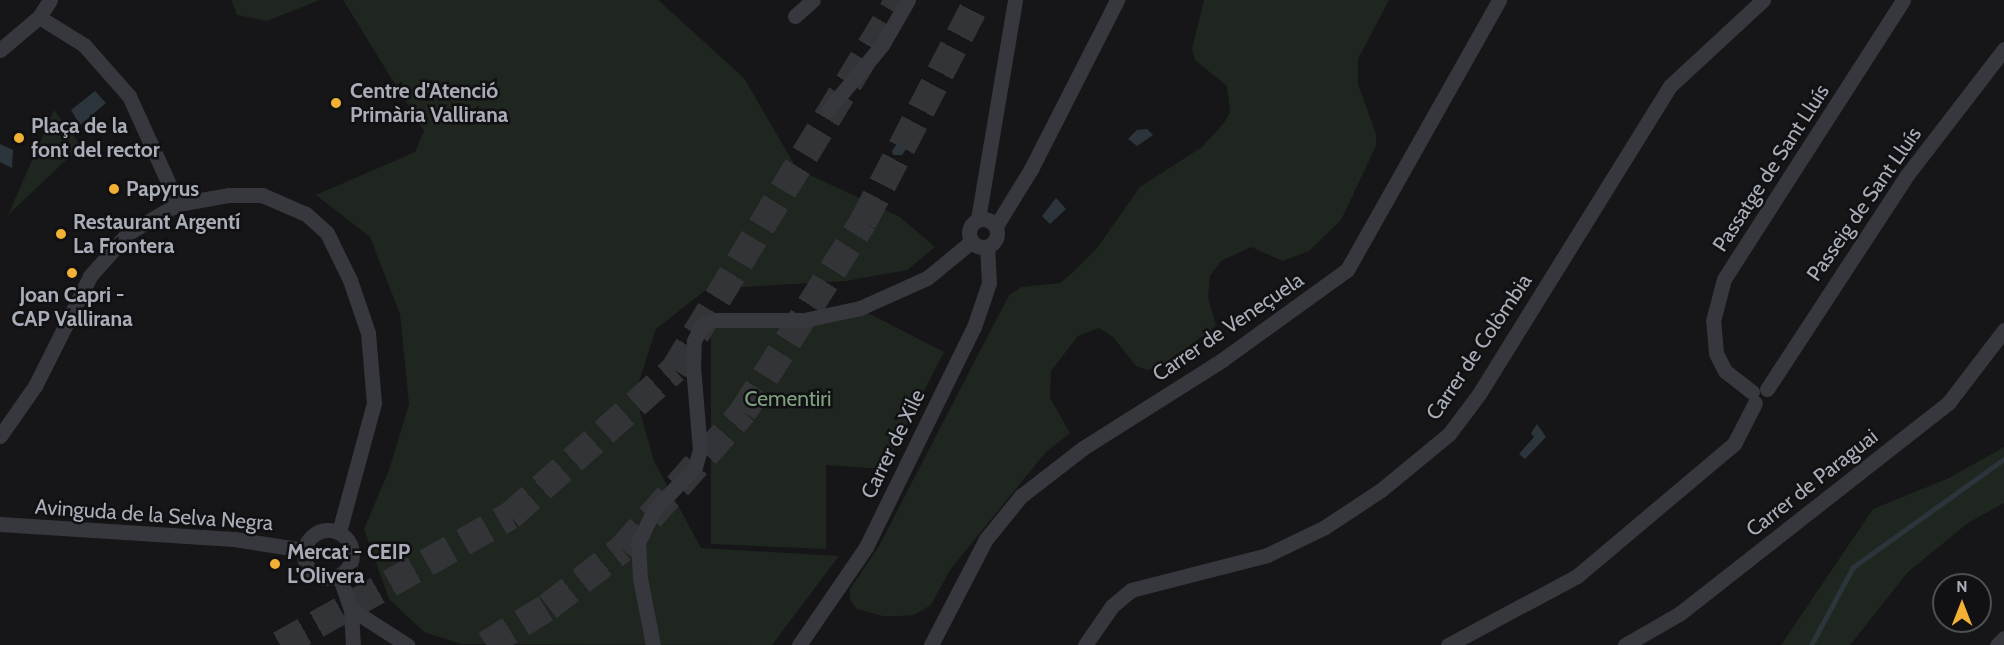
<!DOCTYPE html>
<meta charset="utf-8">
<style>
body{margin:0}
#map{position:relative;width:2004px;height:645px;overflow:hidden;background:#161618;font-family:Cabin,sans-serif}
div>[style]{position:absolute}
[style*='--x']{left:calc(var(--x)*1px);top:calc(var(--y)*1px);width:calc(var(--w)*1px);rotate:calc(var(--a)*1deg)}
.green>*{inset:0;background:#1e261f}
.water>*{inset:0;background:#2c353c}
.stream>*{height:5px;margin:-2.5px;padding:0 2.5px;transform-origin:2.5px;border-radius:2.5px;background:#2c353c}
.highway-tunnel>*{height:28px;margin-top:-14px;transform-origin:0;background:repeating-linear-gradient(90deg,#333438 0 28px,transparent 0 42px)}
.street>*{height:15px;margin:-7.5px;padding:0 7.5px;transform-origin:7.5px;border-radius:7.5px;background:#37383d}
.street>.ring{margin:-7.5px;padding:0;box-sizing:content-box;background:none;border:15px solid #37383d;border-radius:50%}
.dots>*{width:16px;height:16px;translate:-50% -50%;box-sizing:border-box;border:3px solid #111113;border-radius:50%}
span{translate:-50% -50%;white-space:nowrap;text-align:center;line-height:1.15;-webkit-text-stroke:5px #111113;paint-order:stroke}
.poi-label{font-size:21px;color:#a8adb8;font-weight:700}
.left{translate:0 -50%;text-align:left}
.street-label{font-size:21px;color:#a8adb8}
.park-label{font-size:21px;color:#7fa381}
.north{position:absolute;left:1932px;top:573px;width:60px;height:60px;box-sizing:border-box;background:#111113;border:2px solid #4d4f55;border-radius:50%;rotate:0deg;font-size:16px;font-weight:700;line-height:24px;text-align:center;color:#a8adb8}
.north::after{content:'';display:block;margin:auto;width:21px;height:27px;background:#f2b134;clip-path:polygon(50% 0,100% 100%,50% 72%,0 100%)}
</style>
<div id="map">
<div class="green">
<div style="clip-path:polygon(231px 0,320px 0,267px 21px,237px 15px)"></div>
<div style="clip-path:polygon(343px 0,658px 0,744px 78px,797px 169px,900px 217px,935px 247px,907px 270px,846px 281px,707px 289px,656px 329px,635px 394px,654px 461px,701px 548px,839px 556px,772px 645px,461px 644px,424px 632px,389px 599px,364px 529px,389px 470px,409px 404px,400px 314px,370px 237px,316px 195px,415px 152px,424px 131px)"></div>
<div style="clip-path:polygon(1204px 0,1389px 0,1358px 59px,1358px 84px,1376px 134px,1376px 146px,1341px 220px,1309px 251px,1283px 261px,1251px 247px,1221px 261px,1210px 276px,1208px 298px,1216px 326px,1161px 367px,1147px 370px,1136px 366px,1113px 337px,1099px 328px,1078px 336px,1051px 371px,1050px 398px,1070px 433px,1045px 453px,950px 570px,931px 605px,914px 615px,901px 616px,883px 616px,857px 609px,850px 600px,850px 589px,879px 546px,1009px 295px,1022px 287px,1060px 283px,1070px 275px,1097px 248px,1140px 187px,1202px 147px,1224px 123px,1230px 112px,1227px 86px,1195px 60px,1192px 49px)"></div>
<div style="clip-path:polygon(54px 110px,81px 146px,8px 215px)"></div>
<div style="clip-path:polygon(866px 312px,944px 352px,884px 469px,826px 465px,826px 549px,711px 544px,711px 323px)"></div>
<div style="clip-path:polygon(2004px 447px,2004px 503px,1968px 523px,1908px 572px,1850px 645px,1781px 645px,1873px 509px,1949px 478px)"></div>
</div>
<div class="water">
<div style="clip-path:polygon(95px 91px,106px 103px,80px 125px,71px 110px)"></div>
<div style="clip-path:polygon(906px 129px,915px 135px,902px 155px,893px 155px,892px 151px)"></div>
<div style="clip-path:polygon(1147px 129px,1153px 135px,1137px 146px,1128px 139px,1137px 130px)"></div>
<div style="clip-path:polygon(0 144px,13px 150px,12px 168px,0 162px)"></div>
<div style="clip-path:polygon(1056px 198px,1066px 209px,1050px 224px,1042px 216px)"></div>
<div style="clip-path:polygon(1537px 424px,1546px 437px,1525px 459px,1519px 454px,1534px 437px,1531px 433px)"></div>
</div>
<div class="stream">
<div style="--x:1811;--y:645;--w:89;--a:-61.7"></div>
<div style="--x:1853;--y:567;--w:186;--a:-35.6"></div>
</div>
<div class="highway-tunnel">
<div style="--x:280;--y:645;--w:264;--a:-29.3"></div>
<div style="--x:510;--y:516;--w:220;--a:-41.7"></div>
<div style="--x:674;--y:370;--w:433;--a:-58.7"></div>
<div style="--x:486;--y:645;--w:73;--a:-31.5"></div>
<div style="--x:548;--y:607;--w:94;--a:-38.1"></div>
<div style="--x:622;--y:549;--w:183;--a:-48.5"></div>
<div style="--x:743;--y:412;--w:225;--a:-57.7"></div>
<div style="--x:863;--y:222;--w:250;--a:-62.6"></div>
</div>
<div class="street">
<div style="--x:795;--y:16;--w:24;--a:-42"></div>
<div style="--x:39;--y:17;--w:53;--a:31.9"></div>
<div style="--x:84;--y:45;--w:68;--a:48.6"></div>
<div style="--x:129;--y:96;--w:119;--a:65.6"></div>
<div style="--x:0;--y:50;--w:51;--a:-40.2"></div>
<div style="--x:39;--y:17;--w:20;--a:-57"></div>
<div style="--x:828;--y:110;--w:85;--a:-50.3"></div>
<div style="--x:882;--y:45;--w:52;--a:-60"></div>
<div class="ring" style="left:969px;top:219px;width:13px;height:13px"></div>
<div style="--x:978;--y:219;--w:222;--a:-80.4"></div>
<div style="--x:996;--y:226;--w:67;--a:-58.4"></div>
<div style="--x:1031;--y:169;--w:190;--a:-63"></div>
<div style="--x:1767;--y:389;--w:256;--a:-56.8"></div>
<div style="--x:1907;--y:175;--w:159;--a:-52.4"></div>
<div style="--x:1752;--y:392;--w:34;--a:-142"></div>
<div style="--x:1725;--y:371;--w:20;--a:-117"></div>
<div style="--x:1716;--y:353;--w:32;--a:-95"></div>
<div style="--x:1713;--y:321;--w:43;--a:-75.3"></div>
<div style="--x:1724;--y:279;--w:331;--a:-57.3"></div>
<div style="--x:0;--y:436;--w:61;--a:-55"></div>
<div style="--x:35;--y:386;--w:123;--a:-63.4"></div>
<div style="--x:90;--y:276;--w:57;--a:-48.5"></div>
<div style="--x:128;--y:233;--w:58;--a:-30.1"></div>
<div style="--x:178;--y:204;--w:52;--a:-10"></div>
<div style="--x:229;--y:195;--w:33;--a:0"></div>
<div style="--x:262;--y:195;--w:48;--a:23.4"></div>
<div style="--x:306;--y:214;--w:28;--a:42"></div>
<div style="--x:327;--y:233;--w:52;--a:63.9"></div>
<div style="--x:350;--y:280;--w:56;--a:71.2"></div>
<div style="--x:368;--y:333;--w:70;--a:85.1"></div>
<div style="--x:374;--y:403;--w:134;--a:105.2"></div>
<div style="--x:0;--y:524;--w:234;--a:3.7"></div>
<div style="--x:234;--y:539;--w:71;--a:8.9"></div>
<div class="ring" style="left:304px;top:530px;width:33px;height:33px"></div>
<div style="--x:339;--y:575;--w:36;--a:71"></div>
<div style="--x:351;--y:609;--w:36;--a:87"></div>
<div style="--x:351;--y:609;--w:67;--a:32.7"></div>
<div style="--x:653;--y:645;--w:68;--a:-101"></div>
<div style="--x:640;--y:578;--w:36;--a:-93"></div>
<div style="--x:638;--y:542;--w:36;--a:-63"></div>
<div style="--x:654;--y:510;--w:59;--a:-46.4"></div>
<div style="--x:695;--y:467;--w:18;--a:-74"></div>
<div style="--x:700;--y:450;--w:83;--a:-94.8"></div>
<div style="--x:693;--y:367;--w:26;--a:-88"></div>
<div style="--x:694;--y:341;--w:17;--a:-65"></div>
<div style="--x:701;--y:326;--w:13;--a:-29"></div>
<div style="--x:712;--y:320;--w:92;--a:0"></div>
<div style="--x:804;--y:320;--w:57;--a:-12.1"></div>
<div style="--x:860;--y:308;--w:73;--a:-24.1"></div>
<div style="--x:927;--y:278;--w:58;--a:-39.4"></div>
<div style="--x:799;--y:645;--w:119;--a:-55.6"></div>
<div style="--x:866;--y:547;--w:245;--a:-63.9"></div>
<div style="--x:974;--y:327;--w:46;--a:-71.2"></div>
<div style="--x:989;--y:283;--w:36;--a:-93"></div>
<div style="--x:931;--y:645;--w:119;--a:-62.6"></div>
<div style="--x:986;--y:539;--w:55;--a:-50.9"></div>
<div style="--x:1021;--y:496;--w:78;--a:-37.7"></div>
<div style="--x:1083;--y:448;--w:165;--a:-32.3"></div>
<div style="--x:1222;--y:360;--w:154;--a:-35.8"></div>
<div style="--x:1347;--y:270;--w:310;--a:-60.6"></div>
<div style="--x:1085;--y:645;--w:47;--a:-55.3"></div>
<div style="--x:1112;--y:606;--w:25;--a:-40"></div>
<div style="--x:1131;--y:590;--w:140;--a:-14.4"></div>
<div style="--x:1267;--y:555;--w:64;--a:-25.8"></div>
<div style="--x:1325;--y:527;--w:67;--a:-33.5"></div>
<div style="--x:1381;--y:490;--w:88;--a:-39.5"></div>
<div style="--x:1449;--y:434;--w:50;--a:-53.1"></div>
<div style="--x:1479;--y:394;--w:362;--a:-58.2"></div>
<div style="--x:1670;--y:86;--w:127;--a:-42.8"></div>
<div style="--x:1448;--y:645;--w:146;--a:-28.1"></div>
<div style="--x:1577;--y:576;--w:205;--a:-40.1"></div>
<div style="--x:1734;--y:444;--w:46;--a:-62.9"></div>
<div style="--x:1625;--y:645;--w:62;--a:-29.9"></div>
<div style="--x:1679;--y:614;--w:343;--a:-38.1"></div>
<div style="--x:1949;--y:402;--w:91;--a:-52.6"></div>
<div style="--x:1997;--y:645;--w:10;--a:-45"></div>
</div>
<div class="dots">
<div style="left:336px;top:103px;background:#f2b134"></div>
<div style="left:19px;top:138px;background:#f2b134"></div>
<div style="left:114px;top:189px;background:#f2b134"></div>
<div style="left:61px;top:234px;background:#f2b134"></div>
<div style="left:72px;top:273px;background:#f2b134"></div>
<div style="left:275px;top:564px;background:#f2b134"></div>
</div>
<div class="poi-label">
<span class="left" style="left:350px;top:103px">Centre d'Atenció<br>Primària Vallirana</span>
<span class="left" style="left:31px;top:138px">Plaça de la<br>font del rector</span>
<span class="left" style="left:126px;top:189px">Papyrus</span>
<span class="left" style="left:73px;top:234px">Restaurant Argentí<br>La Frontera</span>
<span style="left:72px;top:307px">Joan Capri -<br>CAP Vallirana</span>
<span class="left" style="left:287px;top:564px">Mercat - CEIP<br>L'Olivera</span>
</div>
<div class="street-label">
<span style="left:1771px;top:168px;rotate:-57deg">Passatge de Sant Lluís</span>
<span style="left:1864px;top:204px;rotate:-55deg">Passeig de Sant Lluís</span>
<span style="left:1228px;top:327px;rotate:-34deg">Carrer de Veneçuela</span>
<span style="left:1479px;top:347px;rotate:-56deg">Carrer de Colòmbia</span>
<span style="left:893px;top:444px;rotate:-64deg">Carrer de Xile</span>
<span style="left:1812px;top:483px;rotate:-38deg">Carrer de Paraguai</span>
<span style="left:154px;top:515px;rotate:4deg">Avinguda de la Selva Negra</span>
</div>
<div class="park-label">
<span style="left:788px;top:399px">Cementiri</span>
</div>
<div class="north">N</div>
</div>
